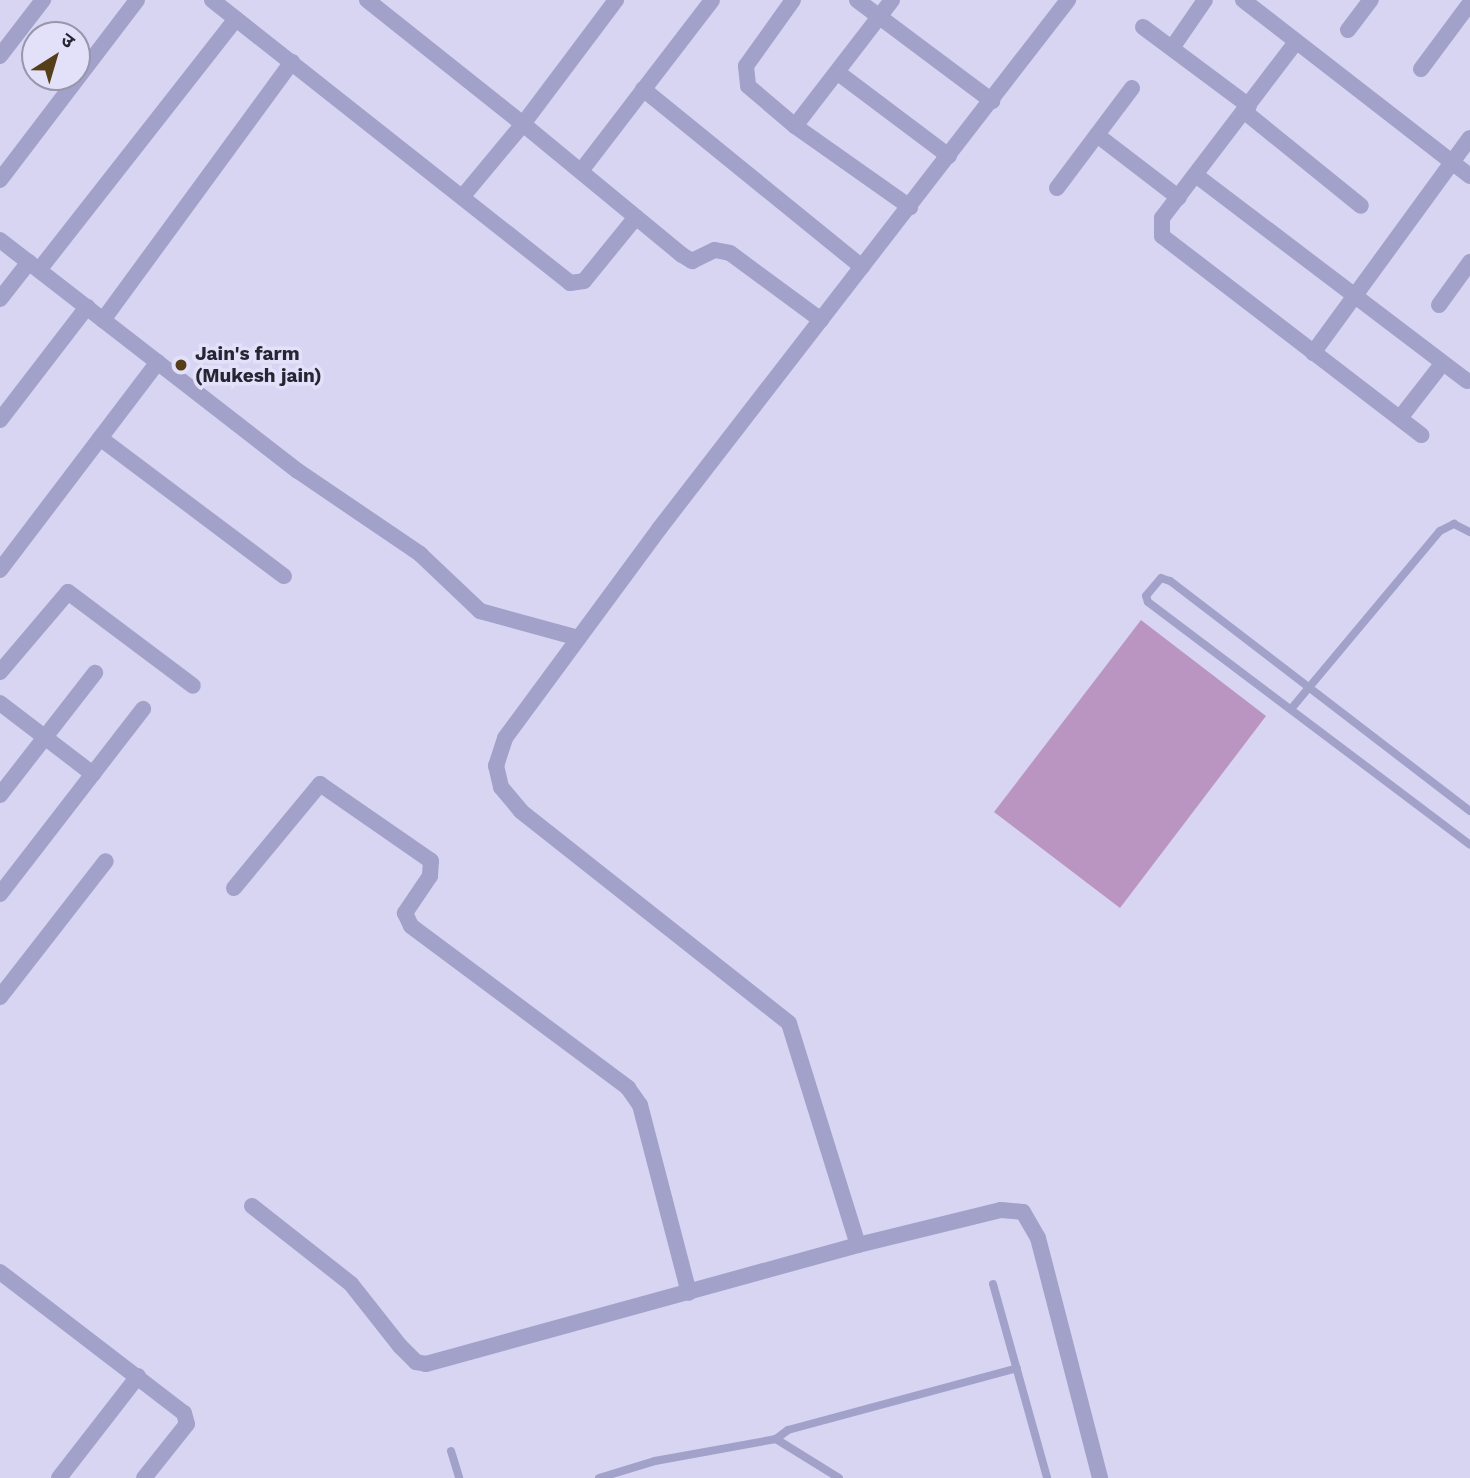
<!DOCTYPE html>
<meta charset="utf-8">
<style>
body{margin:0}
#map{position:relative;width:1470px;height:1478px;overflow:hidden;background:#d7d5f2;font-family:"Work Sans","Noto Sans Devanagari",sans-serif}
div>[style]{position:absolute}
[style*='--x']{left:calc(var(--x)*1px);top:calc(var(--y)*1px);width:calc(var(--w)*1px);rotate:calc(var(--a)*1deg)}
.green>*{inset:0;background:#bb95c1}
.lane>*{height:8px;margin:-4px;padding:0 4px;transform-origin:4px;border-radius:4px;background:#a1a1ca}
.street>*{height:16px;margin:-8px;padding:0 8px;transform-origin:8px;border-radius:8px;background:#a1a1ca}
.dots>*{width:19px;height:19px;translate:-50% -50%;box-sizing:border-box;border:4px solid #e3e1fa;border-radius:50%}
span{translate:-50% -50%;white-space:nowrap;text-align:center;line-height:1.15;-webkit-text-stroke:7px #e3e1fa;paint-order:stroke}
.poi-label{font-size:19px;color:#242633;font-weight:700}
.left{translate:0 -50%;text-align:left}
.north{position:absolute;left:21px;top:21px;width:70px;height:70px;box-sizing:border-box;background:#e3e1fa;border:2px solid #9796aa;border-radius:50%;rotate:37deg;font-size:19px;font-weight:700;line-height:28px;text-align:center;color:#242633}
.north::after{content:'';display:block;margin:auto;width:24px;height:32px;background:#563e18;clip-path:polygon(50% 0,100% 100%,50% 72%,0 100%)}
</style>
<div id="map">
<div class="green">
<div style="clip-path:polygon(1141px 620px,1266px 716px,1120px 908px,994px 812px)"></div>
</div>
<div class="lane">
<div style="--x:1291;--y:709;--w:232;--a:-50.1"></div>
<div style="--x:1440;--y:531;--w:16;--a:-27"></div>
<div style="--x:1454;--y:524;--w:18;--a:27"></div>
<div style="--x:1470;--y:811;--w:378;--a:-142.5"></div>
<div style="--x:1170;--y:581;--w:9;--a:-162"></div>
<div style="--x:1161;--y:578;--w:23;--a:130"></div>
<div style="--x:1146;--y:596;--w:6;--a:72"></div>
<div style="--x:1148;--y:602;--w:403;--a:37"></div>
<div style="--x:993;--y:1284;--w:201;--a:74.4"></div>
<div style="--x:776;--y:1439;--w:74;--a:31.8"></div>
<div style="--x:451;--y:1451;--w:28;--a:73"></div>
<div style="--x:599;--y:1478;--w:59;--a:-16.9"></div>
<div style="--x:655;--y:1461;--w:123;--a:-10.3"></div>
<div style="--x:776;--y:1439;--w:15;--a:-37"></div>
<div style="--x:788;--y:1430;--w:237;--a:-15.1"></div>
</div>
<div class="street">
<div style="--x:212;--y:0;--w:456;--a:38.3"></div>
<div style="--x:570;--y:283;--w:14;--a:-8"></div>
<div style="--x:584;--y:281;--w:82;--a:-50.9"></div>
<div style="--x:367;--y:0;--w:199;--a:38.5"></div>
<div style="--x:523;--y:124;--w:155;--a:-53.1"></div>
<div style="--x:793;--y:0;--w:81;--a:125.5"></div>
<div style="--x:746;--y:66;--w:20;--a:84"></div>
<div style="--x:748;--y:86;--w:62;--a:40.4"></div>
<div style="--x:795;--y:126;--w:141;--a:35.2"></div>
<div style="--x:857;--y:0;--w:169;--a:36.8"></div>
<div style="--x:1243;--y:0;--w:287;--a:37.8"></div>
<div style="--x:1143;--y:27;--w:132;--a:36.7"></div>
<div style="--x:1348;--y:30;--w:38;--a:-53"></div>
<div style="--x:1296;--y:42;--w:221;--a:127.3"></div>
<div style="--x:1162;--y:218;--w:18;--a:90"></div>
<div style="--x:1162;--y:236;--w:327;--a:37.5"></div>
<div style="--x:1172;--y:48;--w:58;--a:-55.5"></div>
<div style="--x:0;--y:56;--w:71;--a:-52.5"></div>
<div style="--x:1421;--y:69;--w:82;--a:-53.4"></div>
<div style="--x:837;--y:72;--w:140;--a:36.9"></div>
<div style="--x:643;--y:89;--w:282;--a:39.1"></div>
<div style="--x:1245;--y:112;--w:149;--a:39"></div>
<div style="--x:795;--y:126;--w:159;--a:-52.4"></div>
<div style="--x:1097;--y:135;--w:103;--a:37.5"></div>
<div style="--x:581;--y:171;--w:215;--a:-52.5"></div>
<div style="--x:1197;--y:176;--w:339;--a:37.2"></div>
<div style="--x:0;--y:180;--w:226;--a:-52.7"></div>
<div style="--x:1057;--y:188;--w:125;--a:-53.1"></div>
<div style="--x:463;--y:196;--w:94;--a:-50.2"></div>
<div style="--x:523;--y:124;--w:206;--a:39.5"></div>
<div style="--x:682;--y:255;--w:12;--a:31"></div>
<div style="--x:692;--y:261;--w:25;--a:-26"></div>
<div style="--x:715;--y:250;--w:15;--a:11"></div>
<div style="--x:730;--y:253;--w:113;--a:36.4"></div>
<div style="--x:0;--y:240;--w:377;--a:37.8"></div>
<div style="--x:298;--y:471;--w:148;--a:34.2"></div>
<div style="--x:420;--y:554;--w:83;--a:43.5"></div>
<div style="--x:480;--y:611;--w:102;--a:15.4"></div>
<div style="--x:39;--y:270;--w:319;--a:-51.9"></div>
<div style="--x:0;--y:299;--w:47;--a:-51.9"></div>
<div style="--x:1439;--y:305;--w:53;--a:-54.2"></div>
<div style="--x:103;--y:320;--w:320;--a:-53.8"></div>
<div style="--x:1313;--y:353;--w:266;--a:-53.9"></div>
<div style="--x:1400;--y:418;--w:68;--a:-52.1"></div>
<div style="--x:0;--y:420;--w:143;--a:-52.4"></div>
<div style="--x:100;--y:438;--w:230;--a:36.9"></div>
<div style="--x:0;--y:570;--w:261;--a:-52.8"></div>
<div style="--x:0;--y:672;--w:105;--a:-49.6"></div>
<div style="--x:68;--y:592;--w:156;--a:36.9"></div>
<div style="--x:0;--y:703;--w:117;--a:37.4"></div>
<div style="--x:0;--y:795;--w:155;--a:-52.1"></div>
<div style="--x:234;--y:888;--w:135;--a:-50.4"></div>
<div style="--x:320;--y:784;--w:135;--a:34.7"></div>
<div style="--x:431;--y:861;--w:15;--a:94"></div>
<div style="--x:430;--y:876;--w:45;--a:124"></div>
<div style="--x:405;--y:913;--w:14;--a:65"></div>
<div style="--x:411;--y:926;--w:271;--a:36.7"></div>
<div style="--x:628;--y:1088;--w:21;--a:55"></div>
<div style="--x:640;--y:1105;--w:194;--a:75.4"></div>
<div style="--x:0;--y:894;--w:234;--a:-52.3"></div>
<div style="--x:0;--y:997;--w:172;--a:-52.1"></div>
<div style="--x:252;--y:1206;--w:126;--a:38.2"></div>
<div style="--x:351;--y:1284;--w:79;--a:51.7"></div>
<div style="--x:400;--y:1346;--w:23;--a:45"></div>
<div style="--x:416;--y:1362;--w:10;--a:11"></div>
<div style="--x:426;--y:1364;--w:448;--a:-15.4"></div>
<div style="--x:858;--y:1245;--w:147;--a:-13.8"></div>
<div style="--x:1001;--y:1210;--w:22;--a:5"></div>
<div style="--x:1023;--y:1212;--w:30;--a:60"></div>
<div style="--x:1038;--y:1238;--w:248;--a:75.5"></div>
<div style="--x:858;--y:1245;--w:232;--a:-107.3"></div>
<div style="--x:789;--y:1023;--w:342;--a:-141.7"></div>
<div style="--x:521;--y:811;--w:31;--a:-130"></div>
<div style="--x:501;--y:787;--w:22;--a:-103"></div>
<div style="--x:496;--y:766;--w:29;--a:-72"></div>
<div style="--x:505;--y:738;--w:260;--a:-53.6"></div>
<div style="--x:659;--y:529;--w:669;--a:-52.29"></div>
<div style="--x:0;--y:1272;--w:232;--a:37.5"></div>
<div style="--x:184;--y:1413;--w:11;--a:75"></div>
<div style="--x:187;--y:1424;--w:69;--a:128.5"></div>
<div style="--x:59;--y:1478;--w:129;--a:-52.2"></div>
</div>
<div class="dots">
<div style="left:181px;top:365px;background:#563e18"></div>
</div>
<div class="poi-label">
<span class="left" style="left:195px;top:365px">Jain's farm<br>(Mukesh jain)</span>
</div>
<div class="north">उ</div>
</div>
